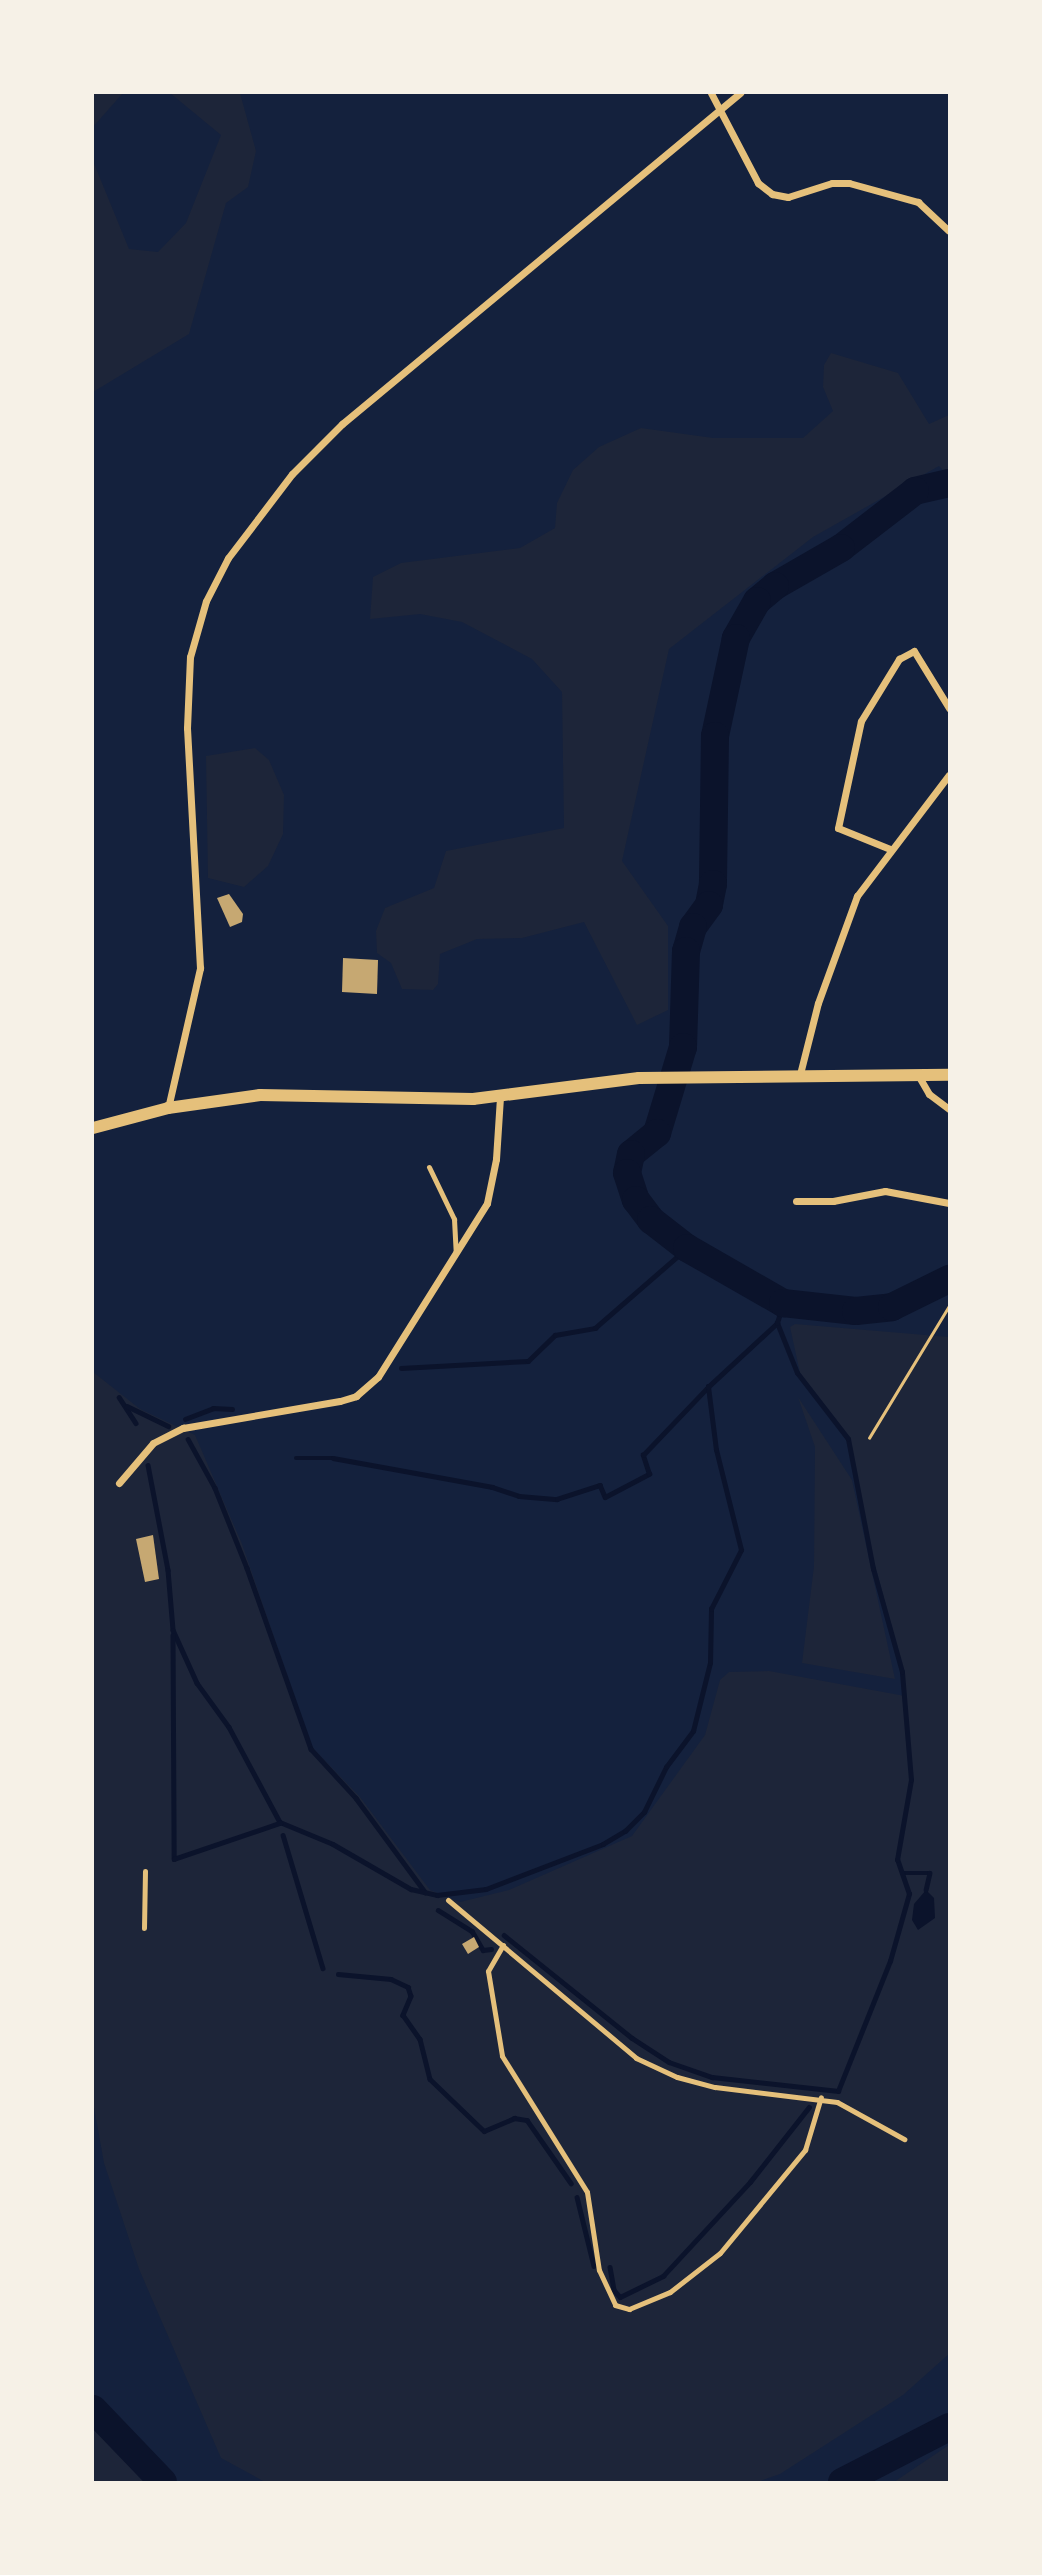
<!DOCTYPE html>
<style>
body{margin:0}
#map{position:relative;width:1042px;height:2575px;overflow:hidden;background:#14213d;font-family:Rubik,sans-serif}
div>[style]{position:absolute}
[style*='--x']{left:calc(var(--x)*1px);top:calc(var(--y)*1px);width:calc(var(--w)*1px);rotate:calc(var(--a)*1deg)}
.green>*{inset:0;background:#1d2539}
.water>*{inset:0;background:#0b132b}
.stream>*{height:4.5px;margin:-2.25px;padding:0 2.25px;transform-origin:2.25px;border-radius:2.25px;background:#0b132b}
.river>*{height:28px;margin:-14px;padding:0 14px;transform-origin:14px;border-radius:14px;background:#0b132b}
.building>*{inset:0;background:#c6a872}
.path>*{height:2.5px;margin:-1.25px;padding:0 1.25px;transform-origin:1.25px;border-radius:1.25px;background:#e5c07b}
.pedestrian>*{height:5px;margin:-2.5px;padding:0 2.5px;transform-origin:2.5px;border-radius:2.5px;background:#e5c07b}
.minor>*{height:7px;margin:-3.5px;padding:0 3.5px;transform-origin:3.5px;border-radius:3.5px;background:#e5c07b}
.primary>*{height:12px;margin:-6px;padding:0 6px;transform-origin:6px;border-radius:6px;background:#e5c07b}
span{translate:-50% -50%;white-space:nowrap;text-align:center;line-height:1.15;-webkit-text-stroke:6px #f6f1e7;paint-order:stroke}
.frame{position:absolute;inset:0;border:94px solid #f6f1e7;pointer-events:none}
</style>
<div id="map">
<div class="green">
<div style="clip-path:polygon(93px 93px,123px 93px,93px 127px)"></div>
<div style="clip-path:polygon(170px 93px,240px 93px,256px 151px,248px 187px,226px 203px,189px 334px,93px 392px,93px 161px,129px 249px,158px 252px,186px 223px,221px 135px)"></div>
<div style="clip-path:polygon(831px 353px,898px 373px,929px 424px,949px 415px,949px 477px,939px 466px,813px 537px,669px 649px,622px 861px,668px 926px,668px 1010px,637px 1025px,584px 922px,522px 938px,477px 939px,440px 954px,438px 984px,433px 990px,402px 989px,391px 963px,377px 953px,376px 931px,385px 908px,434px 888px,446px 851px,564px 828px,562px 692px,532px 659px,462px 622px,420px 614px,370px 619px,373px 577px,401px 563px,520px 548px,555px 528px,557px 503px,573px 470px,599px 447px,641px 428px,713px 438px,803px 438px,833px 411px,823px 387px,824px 365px)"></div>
<div style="clip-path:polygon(255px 748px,269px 760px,284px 795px,283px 834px,268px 866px,244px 887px,208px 878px,206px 756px)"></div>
<div style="clip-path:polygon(795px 1324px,949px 1337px,949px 2354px,903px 2395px,780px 2474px,757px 2482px,265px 2482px,221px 2458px,139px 2269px,104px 2163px,93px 2102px,93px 1372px,140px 1409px,195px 1435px,242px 1544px,312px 1747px,360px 1797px,430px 1890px,460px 1902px,509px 1890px,632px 1836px,705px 1735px,720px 1680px,729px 1672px,769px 1671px,905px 1696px,904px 1672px,873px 1558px,849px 1437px,800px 1373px,790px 1327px)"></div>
<div style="clip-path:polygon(798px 1397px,852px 1480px,895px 1679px,802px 1663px,814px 1566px,815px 1447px)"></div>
<div style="clip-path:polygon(93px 2420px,129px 2458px,154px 2482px,93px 2482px)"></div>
<div style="clip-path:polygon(949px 2445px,949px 2482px,894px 2482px)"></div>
</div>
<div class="water">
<div style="clip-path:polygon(926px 1890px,934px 1898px,935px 1918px,918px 1930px,912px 1920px,914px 1904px)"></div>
</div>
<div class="stream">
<div style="--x:401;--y:1368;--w:127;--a:-3.2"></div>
<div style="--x:528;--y:1361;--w:37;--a:-44"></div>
<div style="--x:555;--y:1335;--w:41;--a:-9.9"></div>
<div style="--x:595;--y:1328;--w:122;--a:-41"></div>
<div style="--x:119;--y:1397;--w:31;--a:57"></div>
<div style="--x:127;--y:1406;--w:46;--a:26"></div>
<div style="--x:185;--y:1419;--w:30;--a:-21"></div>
<div style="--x:213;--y:1408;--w:19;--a:3"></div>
<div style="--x:188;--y:1439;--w:56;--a:61.1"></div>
<div style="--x:215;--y:1488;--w:86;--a:68.2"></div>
<div style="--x:247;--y:1568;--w:192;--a:70.5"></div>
<div style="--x:311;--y:1749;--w:67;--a:47.4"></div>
<div style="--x:356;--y:1798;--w:117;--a:53.7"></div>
<div style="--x:296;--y:1458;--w:37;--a:0"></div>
<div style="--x:333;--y:1458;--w:162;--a:10.3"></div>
<div style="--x:492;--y:1487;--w:28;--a:18"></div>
<div style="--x:519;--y:1496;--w:38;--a:5"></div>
<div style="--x:557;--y:1499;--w:45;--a:-18"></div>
<div style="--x:600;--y:1485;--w:13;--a:67"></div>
<div style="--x:605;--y:1497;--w:50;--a:-27.6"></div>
<div style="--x:649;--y:1474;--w:20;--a:-108"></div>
<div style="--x:643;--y:1455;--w:94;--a:-46.3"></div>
<div style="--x:148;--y:1465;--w:107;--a:79.2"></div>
<div style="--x:168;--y:1570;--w:60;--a:85.2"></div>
<div style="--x:173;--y:1630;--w:58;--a:65.6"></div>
<div style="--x:197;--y:1683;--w:54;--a:54"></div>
<div style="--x:229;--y:1727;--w:108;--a:61.8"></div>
<div style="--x:280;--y:1822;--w:57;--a:22.5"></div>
<div style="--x:333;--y:1844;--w:90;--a:30"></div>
<div style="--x:411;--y:1889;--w:27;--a:13"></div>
<div style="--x:437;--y:1895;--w:49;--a:-7"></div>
<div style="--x:486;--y:1889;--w:125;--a:-21"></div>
<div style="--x:603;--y:1844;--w:26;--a:-31"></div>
<div style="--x:625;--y:1831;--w:27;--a:-45"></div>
<div style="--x:644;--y:1812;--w:50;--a:-63.9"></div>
<div style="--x:666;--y:1767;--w:45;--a:-53.1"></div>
<div style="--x:693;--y:1731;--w:70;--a:-76"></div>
<div style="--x:710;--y:1663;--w:54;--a:-88.9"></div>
<div style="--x:711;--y:1609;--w:66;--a:-63"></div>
<div style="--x:741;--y:1550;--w:103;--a:-104"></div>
<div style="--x:716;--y:1450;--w:64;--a:-97.2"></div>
<div style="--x:708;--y:1387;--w:94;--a:-42.8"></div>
<div style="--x:173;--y:1635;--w:224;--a:89.7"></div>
<div style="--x:174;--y:1859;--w:112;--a:-18.8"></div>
<div style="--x:283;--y:1835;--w:139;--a:73.3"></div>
<div style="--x:902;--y:1873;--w:28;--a:0"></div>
<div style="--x:930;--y:1873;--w:17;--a:103"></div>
<div style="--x:438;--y:1910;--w:40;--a:32"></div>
<div style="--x:472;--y:1931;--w:22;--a:60"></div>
<div style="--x:483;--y:1950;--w:8;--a:-7"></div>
<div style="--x:504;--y:1935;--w:164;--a:38.8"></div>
<div style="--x:632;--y:2038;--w:44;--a:33"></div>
<div style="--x:669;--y:2062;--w:46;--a:19.2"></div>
<div style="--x:712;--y:2077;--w:127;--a:6.3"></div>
<div style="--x:838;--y:2091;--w:140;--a:-68.2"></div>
<div style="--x:890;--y:1961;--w:70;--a:-74.2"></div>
<div style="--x:909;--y:1894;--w:36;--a:-109"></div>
<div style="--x:897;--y:1860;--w:81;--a:-80.1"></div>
<div style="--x:911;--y:1780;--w:108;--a:-94.8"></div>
<div style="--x:902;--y:1672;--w:107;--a:-105.7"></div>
<div style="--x:873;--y:1569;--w:132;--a:-100.9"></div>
<div style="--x:848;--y:1439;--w:83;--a:-127.7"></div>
<div style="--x:797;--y:1373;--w:54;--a:-111.8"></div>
<div style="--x:777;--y:1323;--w:21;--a:-73"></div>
<div style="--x:338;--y:1974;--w:53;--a:5.4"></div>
<div style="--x:391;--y:1979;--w:19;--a:25"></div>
<div style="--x:408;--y:1987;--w:9;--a:72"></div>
<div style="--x:411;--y:1996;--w:21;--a:113"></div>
<div style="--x:403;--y:2015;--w:29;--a:55"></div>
<div style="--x:420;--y:2039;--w:41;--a:76"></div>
<div style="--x:430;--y:2079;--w:75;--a:43.9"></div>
<div style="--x:484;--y:2131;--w:33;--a:-23"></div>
<div style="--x:514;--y:2118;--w:13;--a:9"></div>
<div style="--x:527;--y:2120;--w:77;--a:55.1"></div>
<div style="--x:577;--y:2197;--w:71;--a:76.2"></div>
<div style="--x:610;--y:2267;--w:23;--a:80"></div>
<div style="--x:614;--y:2290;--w:9;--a:49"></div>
<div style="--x:620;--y:2297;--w:48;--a:-26"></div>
<div style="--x:663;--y:2276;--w:128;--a:-47.2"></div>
<div style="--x:750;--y:2182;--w:95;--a:-51.8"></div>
</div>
<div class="river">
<div style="--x:949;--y:483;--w:35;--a:167"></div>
<div style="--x:915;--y:491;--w:93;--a:142.4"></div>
<div style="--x:841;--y:548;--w:76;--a:150.1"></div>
<div style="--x:775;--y:586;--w:23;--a:140"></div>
<div style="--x:757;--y:601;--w:43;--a:119.6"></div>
<div style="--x:736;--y:638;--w:100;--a:102.1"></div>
<div style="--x:715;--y:736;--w:148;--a:90.8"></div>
<div style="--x:713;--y:884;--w:21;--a:101"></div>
<div style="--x:709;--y:905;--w:27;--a:126"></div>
<div style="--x:693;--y:927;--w:25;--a:106"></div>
<div style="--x:686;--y:951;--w:96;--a:91.8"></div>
<div style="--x:683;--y:1047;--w:90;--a:106.8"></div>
<div style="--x:657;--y:1133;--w:33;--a:141"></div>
<div style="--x:631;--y:1154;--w:19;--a:102"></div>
<div style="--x:627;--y:1173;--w:28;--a:72"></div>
<div style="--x:636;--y:1200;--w:25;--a:53"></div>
<div style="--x:651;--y:1220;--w:46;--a:37.9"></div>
<div style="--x:687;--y:1248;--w:111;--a:29.8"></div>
<div style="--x:783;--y:1303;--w:73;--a:6.3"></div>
<div style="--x:856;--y:1311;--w:36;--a:-6"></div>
<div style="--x:892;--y:1307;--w:64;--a:-26.2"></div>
<div style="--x:93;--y:2409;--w:101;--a:46.2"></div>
<div style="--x:842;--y:2482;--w:120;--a:-27.2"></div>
</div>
<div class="building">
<div style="clip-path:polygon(229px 894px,243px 914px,242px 922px,230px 927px,217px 898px)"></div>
<div style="clip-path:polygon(343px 958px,378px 960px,377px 994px,342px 992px)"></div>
<div style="clip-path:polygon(153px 1535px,159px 1579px,145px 1582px,136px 1539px)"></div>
<div style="clip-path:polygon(474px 1937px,479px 1947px,468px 1954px,462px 1944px)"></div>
</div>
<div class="path">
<div style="--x:869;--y:1438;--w:154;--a:-58.8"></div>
</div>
<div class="pedestrian">
<div style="--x:429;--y:1167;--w:58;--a:64.3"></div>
<div style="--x:454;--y:1219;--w:34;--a:87"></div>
<div style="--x:448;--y:1900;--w:246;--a:40"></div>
<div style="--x:636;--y:2058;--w:45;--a:24.9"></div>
<div style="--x:677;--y:2077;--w:39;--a:15"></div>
<div style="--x:715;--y:2087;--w:123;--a:7"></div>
<div style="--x:837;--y:2102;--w:77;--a:28.9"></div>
<div style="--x:144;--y:1928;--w:57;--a:-89"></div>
<div style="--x:503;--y:1945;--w:30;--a:120"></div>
<div style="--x:488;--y:1971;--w:86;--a:80.6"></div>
<div style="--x:502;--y:2056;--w:160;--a:58"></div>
<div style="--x:587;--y:2192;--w:79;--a:81.3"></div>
<div style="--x:599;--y:2270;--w:38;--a:65"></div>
<div style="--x:615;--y:2305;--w:15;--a:16"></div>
<div style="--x:629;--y:2309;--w:44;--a:-22.5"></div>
<div style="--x:670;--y:2292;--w:63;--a:-38"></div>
<div style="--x:720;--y:2253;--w:134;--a:-50.5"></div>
<div style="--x:805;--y:2150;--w:55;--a:-73.2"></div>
</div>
<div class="minor">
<div style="--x:711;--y:93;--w:102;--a:62.4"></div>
<div style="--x:758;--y:183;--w:18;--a:38"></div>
<div style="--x:772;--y:194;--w:16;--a:11"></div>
<div style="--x:788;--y:197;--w:46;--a:-17.7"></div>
<div style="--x:832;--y:183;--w:17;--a:0"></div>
<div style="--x:849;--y:183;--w:72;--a:15.4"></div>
<div style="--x:918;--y:202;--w:42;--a:43.1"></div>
<div style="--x:890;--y:849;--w:56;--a:-158"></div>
<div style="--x:838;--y:828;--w:109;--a:-77.9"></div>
<div style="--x:861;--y:721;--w:73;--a:-58.5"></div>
<div style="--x:899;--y:659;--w:17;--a:-28"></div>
<div style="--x:914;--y:651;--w:67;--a:58.4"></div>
<div style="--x:800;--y:1074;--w:73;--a:-75.8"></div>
<div style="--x:818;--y:1003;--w:114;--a:-70"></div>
<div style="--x:857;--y:896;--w:152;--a:-52.8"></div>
<div style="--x:918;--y:1075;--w:22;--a:60"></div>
<div style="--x:929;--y:1094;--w:25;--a:37"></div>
<div style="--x:168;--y:1108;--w:144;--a:-77.1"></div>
<div style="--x:200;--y:968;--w:240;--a:-93.1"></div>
<div style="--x:187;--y:728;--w:71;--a:-87.6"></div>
<div style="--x:190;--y:657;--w:58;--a:-74.1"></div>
<div style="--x:206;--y:601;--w:48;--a:-62.9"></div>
<div style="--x:228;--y:558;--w:106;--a:-52.7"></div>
<div style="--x:292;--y:474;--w:71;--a:-45"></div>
<div style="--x:342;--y:424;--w:518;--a:-39.75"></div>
<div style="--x:796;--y:1201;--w:37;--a:0"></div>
<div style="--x:833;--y:1201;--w:53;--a:-10.9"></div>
<div style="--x:885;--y:1191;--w:65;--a:10.6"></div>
<div style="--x:119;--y:1483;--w:52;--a:-49.6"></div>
<div style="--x:153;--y:1443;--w:34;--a:-27"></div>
<div style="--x:183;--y:1428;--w:159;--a:-9.8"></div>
<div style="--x:340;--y:1401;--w:17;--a:-17"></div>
<div style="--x:356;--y:1396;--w:29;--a:-41"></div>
<div style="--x:378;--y:1377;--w:205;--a:-57.9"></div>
<div style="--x:487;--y:1203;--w:45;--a:-78.4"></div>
<div style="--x:496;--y:1159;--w:62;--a:-86.3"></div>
</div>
<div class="primary">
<div style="--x:93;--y:1128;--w:78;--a:-14.9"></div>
<div style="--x:168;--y:1108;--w:93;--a:-8"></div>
<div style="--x:260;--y:1095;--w:213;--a:1.1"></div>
<div style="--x:473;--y:1099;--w:167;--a:-7.2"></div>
<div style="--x:639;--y:1078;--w:310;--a:-0.6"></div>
</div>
<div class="frame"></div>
</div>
